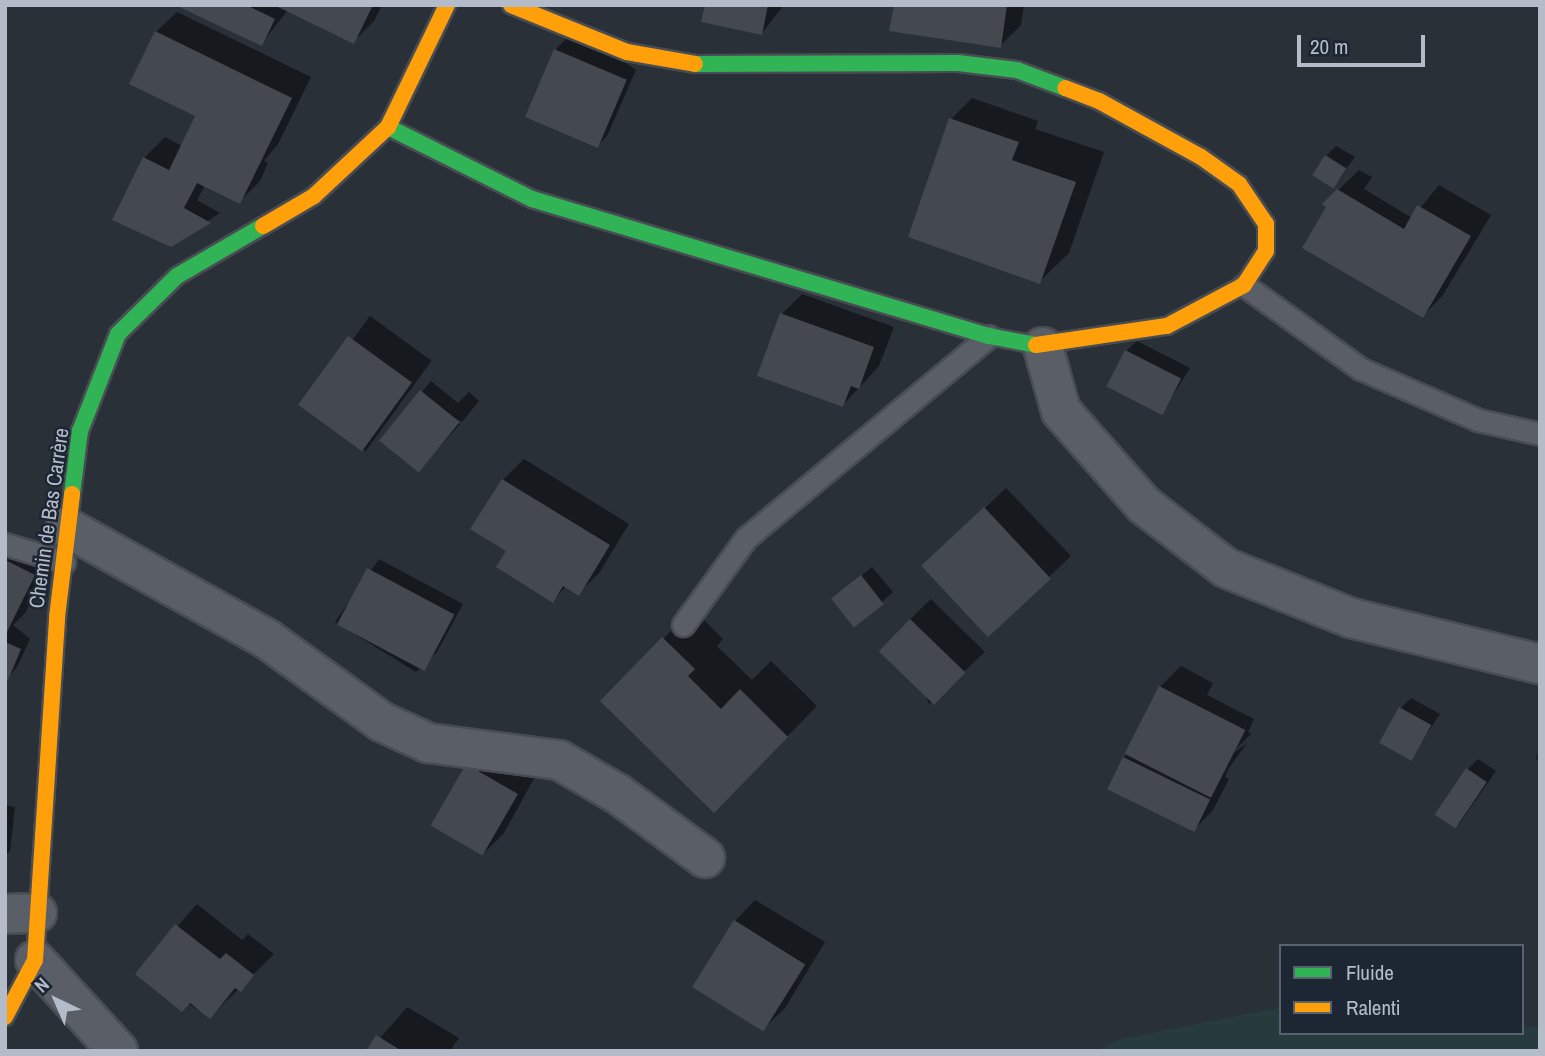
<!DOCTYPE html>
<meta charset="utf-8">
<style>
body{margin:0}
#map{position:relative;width:1545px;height:1056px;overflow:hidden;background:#2a3038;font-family:"Archivo Narrow",sans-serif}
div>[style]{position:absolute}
.green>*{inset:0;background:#273a3e}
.shadow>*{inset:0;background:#0007;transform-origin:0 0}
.building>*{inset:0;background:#444950;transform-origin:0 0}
.roads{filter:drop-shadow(2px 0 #484c53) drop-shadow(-2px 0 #484c53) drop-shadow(0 2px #484c53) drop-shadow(0 -2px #484c53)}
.lane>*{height:21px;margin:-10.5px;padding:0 10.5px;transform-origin:10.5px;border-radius:10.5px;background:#5a5e66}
.street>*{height:38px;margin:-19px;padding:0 19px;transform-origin:19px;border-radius:19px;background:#5a5e66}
.fast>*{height:16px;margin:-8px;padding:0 8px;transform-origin:8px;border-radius:8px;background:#30b455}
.slow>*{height:16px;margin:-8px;padding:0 8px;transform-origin:8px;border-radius:8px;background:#ff9f0a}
span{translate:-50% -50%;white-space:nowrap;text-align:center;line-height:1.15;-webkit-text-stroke:5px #1d2633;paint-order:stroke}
.street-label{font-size:21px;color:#b4bcc9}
.frame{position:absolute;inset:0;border:7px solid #b4bcc9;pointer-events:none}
.legend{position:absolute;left:1279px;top:944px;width:245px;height:91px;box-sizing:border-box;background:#1d2633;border:2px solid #59626f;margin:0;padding:9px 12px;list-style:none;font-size:21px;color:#b4bcc9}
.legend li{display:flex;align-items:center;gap:14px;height:35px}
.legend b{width:35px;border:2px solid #59626f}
.north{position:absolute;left:21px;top:965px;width:70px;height:70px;-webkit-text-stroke:5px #1d2633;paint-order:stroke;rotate:316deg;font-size:19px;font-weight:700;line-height:28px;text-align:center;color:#b4bcc9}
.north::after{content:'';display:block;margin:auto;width:24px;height:32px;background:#b4bcc9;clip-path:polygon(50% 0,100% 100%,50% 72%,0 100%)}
.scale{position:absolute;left:1297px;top:35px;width:128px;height:32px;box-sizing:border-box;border:4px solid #b4bcc9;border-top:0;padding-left:9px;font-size:21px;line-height:24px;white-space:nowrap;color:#b4bcc9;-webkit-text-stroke:5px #1d2633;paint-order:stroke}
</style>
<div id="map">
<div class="green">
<i style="clip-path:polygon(1281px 1007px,1281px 1033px,1522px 1033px,1522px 1026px,1540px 1027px,1540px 1051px,1095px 1051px,1121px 1039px)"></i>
</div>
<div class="shadow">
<i style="clip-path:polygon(179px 5px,382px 5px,374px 21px,353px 42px,288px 10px,262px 43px)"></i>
<i style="clip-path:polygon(707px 5px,784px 5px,762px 33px)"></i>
<i style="clip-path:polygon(896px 5px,1024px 5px,1021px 25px,1000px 46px)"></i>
<i style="clip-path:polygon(177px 12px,311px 77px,278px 144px,264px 161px,268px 163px,260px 181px,239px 202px,205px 185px,197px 200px,220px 213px,171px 245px,144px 158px,165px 137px,182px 146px,197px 116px,156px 32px)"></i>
<i style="clip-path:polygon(576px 29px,636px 70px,607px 136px,597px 146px,555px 50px)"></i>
<i style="clip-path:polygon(972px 98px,1038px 121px,1035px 129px,1104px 152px,1069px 253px,1039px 282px,910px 236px,951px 119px)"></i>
<i style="clip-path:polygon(1336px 146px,1355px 157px,1333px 186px,1326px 156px)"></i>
<i style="clip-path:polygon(1359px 170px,1372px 177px,1364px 189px,1412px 218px,1439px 185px,1491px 215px,1443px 295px,1423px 316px,1324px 204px)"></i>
<i style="clip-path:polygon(802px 294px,894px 327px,879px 366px,843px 405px,782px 314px)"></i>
<i style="left:370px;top:316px;width:76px;height:112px;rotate:36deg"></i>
<i style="clip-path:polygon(1137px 341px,1190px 368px,1162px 413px,1126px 351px)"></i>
<i style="clip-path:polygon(431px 381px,458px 403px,469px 392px,479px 401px,462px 422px,446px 413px,460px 424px,419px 470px,381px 441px)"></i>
<i style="clip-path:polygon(524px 459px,629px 524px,599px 573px,578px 594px,566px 586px,553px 601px,508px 550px,473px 528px,503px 480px)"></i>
<i style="clip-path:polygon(1006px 488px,1071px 556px,988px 635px,944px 547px)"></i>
<i style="clip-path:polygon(5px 545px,44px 564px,26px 612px,13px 625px,30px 639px,17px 667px,5px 681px)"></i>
<i style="clip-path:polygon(379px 559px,463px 604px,437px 652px,416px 672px,335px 622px)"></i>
<i style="clip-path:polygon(872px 567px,893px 592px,856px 625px,845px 590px)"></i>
<i style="clip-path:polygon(931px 599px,985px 652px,929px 704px,900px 629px)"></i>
<i style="clip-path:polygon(693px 609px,723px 639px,717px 646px,752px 680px,771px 661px,817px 706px,714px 811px,663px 639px)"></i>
<i style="clip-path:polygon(1181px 666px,1213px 683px,1207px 695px,1254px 719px,1248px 732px,1251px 734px,1227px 758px,1247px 743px,1229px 768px,1225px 777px,1229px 779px,1213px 810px,1193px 831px,1124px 758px,1160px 687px)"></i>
<i style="clip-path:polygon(1411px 698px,1440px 714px,1410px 759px,1401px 708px)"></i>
<i style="clip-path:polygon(1540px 745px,1540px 760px,1536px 759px)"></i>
<i style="clip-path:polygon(1478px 759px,1496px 771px,1457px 827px,1468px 769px)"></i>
<i style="clip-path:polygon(467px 765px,537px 773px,504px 833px,483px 854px)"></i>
<i style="clip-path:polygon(5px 805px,15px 807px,10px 851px,5px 856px)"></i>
<i style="clip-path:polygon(755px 900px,825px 942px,785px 1008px,764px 1028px,735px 921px)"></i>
<i style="clip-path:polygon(197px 904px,242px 940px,248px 934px,274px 954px,210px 1017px,137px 973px)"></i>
<i style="clip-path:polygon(407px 1007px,459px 1038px,450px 1051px,369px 1051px)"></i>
</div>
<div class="building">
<i style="clip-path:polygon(175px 5px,246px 5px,275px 19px,262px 46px)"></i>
<i style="clip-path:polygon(274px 5px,373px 5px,354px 44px)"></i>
<i style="clip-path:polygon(705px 5px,768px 5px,762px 35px,701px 22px)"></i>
<i style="clip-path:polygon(894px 5px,1007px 5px,1001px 48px,889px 31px)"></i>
<i style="clip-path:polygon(155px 31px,292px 98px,240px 204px,197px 183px,184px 208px,211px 223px,171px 247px,112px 220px,143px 157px,169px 170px,195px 116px,129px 84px)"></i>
<i style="left:554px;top:49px;width:79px;height:74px;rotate:23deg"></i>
<i style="clip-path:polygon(949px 118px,1019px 142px,1012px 160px,1076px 182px,1040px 284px,908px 237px)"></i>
<i style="left:1325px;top:155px;width:25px;height:24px;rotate:32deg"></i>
<i style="clip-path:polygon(1337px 189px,1404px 229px,1417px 205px,1471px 236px,1423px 318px,1302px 248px,1326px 207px,1322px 204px)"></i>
<i style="clip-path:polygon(780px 313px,874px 347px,859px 389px,851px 386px,843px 407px,757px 376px)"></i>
<i style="left:348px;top:336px;width:79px;height:85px;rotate:36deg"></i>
<i style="left:1125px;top:350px;width:63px;height:41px;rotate:27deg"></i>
<i style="left:420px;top:390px;width:51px;height:65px;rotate:39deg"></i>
<i style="clip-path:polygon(502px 479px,610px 545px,579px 596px,563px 586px,553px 603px,496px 567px,506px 551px,470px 529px)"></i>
<i style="left:984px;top:507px;width:98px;height:86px;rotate:47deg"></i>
<i style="clip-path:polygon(5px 560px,35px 575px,5px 636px)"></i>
<i style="left:367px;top:568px;width:99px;height:64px;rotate:28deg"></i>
<i style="left:861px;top:575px;width:37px;height:38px;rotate:52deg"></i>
<i style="left:910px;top:619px;width:77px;height:45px;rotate:44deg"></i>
<i style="clip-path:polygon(662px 637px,695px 669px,688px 676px,721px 709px,740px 689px,788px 737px,714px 813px,600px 701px)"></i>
<i style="clip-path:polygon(5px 642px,21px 649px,8px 680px,5px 679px)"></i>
<i style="left:1159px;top:686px;width:97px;height:76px;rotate:27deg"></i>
<i style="left:1399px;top:707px;width:37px;height:41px;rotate:29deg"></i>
<i style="left:1123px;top:757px;width:97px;height:36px;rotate:26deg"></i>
<i style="left:466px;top:764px;width:60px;height:71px;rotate:30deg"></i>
<i style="left:1466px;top:768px;width:25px;height:56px;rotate:34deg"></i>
<i style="left:734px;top:920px;width:84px;height:79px;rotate:32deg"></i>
<i style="clip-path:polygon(175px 924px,220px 959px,226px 953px,254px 975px,241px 992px,235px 988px,210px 1019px,190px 1003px,182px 1012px,135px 974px)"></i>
<i style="clip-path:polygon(376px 1035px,402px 1051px,366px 1051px)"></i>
</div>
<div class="roads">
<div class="lane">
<i style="left:1244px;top:285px;width:144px;rotate:35.7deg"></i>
<i style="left:1361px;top:369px;width:128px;rotate:23.6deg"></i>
<i style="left:1478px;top:420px;width:64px;rotate:12.7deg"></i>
<i style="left:5px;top:544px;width:62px;rotate:17deg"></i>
<i style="left:683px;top:625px;width:107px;rotate:-54.1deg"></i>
<i style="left:746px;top:538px;width:316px;rotate:-39.7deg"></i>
</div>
<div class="street">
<i style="left:1043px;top:347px;width:66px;rotate:74.3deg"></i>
<i style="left:1061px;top:411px;width:125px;rotate:48.6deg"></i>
<i style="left:1144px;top:505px;width:103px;rotate:37.5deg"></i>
<i style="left:1226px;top:568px;width:135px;rotate:21.8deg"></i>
<i style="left:1351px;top:618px;width:195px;rotate:13.7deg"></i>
<i style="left:66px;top:527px;width:230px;rotate:29.1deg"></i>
<i style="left:267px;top:639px;width:142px;rotate:35.8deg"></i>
<i style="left:382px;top:722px;width:51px;rotate:24.5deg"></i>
<i style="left:428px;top:743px;width:132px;rotate:7.4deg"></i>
<i style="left:559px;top:760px;width:68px;rotate:30deg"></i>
<i style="left:618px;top:794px;width:108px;rotate:36.3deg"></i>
<i style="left:5px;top:914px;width:32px;rotate:-2deg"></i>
<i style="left:35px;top:960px;width:123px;rotate:47.6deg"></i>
</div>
<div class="fast">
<i style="left:695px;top:64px;width:263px;rotate:-0.2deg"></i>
<i style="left:958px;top:63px;width:59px;rotate:6.8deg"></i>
<i style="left:1017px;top:70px;width:51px;rotate:20.6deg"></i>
<i style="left:388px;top:127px;width:161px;rotate:26.6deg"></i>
<i style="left:532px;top:199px;width:477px;rotate:16.7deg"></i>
<i style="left:989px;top:336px;width:48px;rotate:10.8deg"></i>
<i style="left:72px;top:494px;width:64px;rotate:-82.8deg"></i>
<i style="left:80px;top:431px;width:104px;rotate:-68.6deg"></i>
<i style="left:118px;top:334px;width:83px;rotate:-44.5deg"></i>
<i style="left:177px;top:276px;width:99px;rotate:-30.2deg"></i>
</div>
<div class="slow">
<i style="left:511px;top:5px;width:125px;rotate:22.1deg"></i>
<i style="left:627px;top:52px;width:69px;rotate:10deg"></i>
<i style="left:263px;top:226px;width:59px;rotate:-30.5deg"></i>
<i style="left:314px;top:196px;width:101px;rotate:-43deg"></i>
<i style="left:388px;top:127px;width:136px;rotate:-64.2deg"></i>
<i style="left:1036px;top:345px;width:132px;rotate:-8.3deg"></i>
<i style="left:1167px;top:326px;width:87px;rotate:-28deg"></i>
<i style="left:1244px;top:285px;width:40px;rotate:-57.1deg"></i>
<i style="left:1266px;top:251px;width:27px;rotate:-90deg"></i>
<i style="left:1266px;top:224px;width:48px;rotate:-124deg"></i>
<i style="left:1239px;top:184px;width:47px;rotate:-144.6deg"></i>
<i style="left:1201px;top:157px;width:116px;rotate:-151.2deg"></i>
<i style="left:1099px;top:101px;width:36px;rotate:-159deg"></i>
<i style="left:5px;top:1017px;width:64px;rotate:-62.2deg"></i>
<i style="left:35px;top:960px;width:344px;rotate:-86.3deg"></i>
<i style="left:57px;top:617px;width:124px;rotate:-83deg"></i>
</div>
</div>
<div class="street-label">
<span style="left:49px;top:518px;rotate:-82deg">Chemin de Bas Carrère</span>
</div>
<div class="frame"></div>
<ul class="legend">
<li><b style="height:9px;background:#30b455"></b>Fluide</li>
<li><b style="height:9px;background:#ff9f0a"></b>Ralenti</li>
</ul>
<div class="north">N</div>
<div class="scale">20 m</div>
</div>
